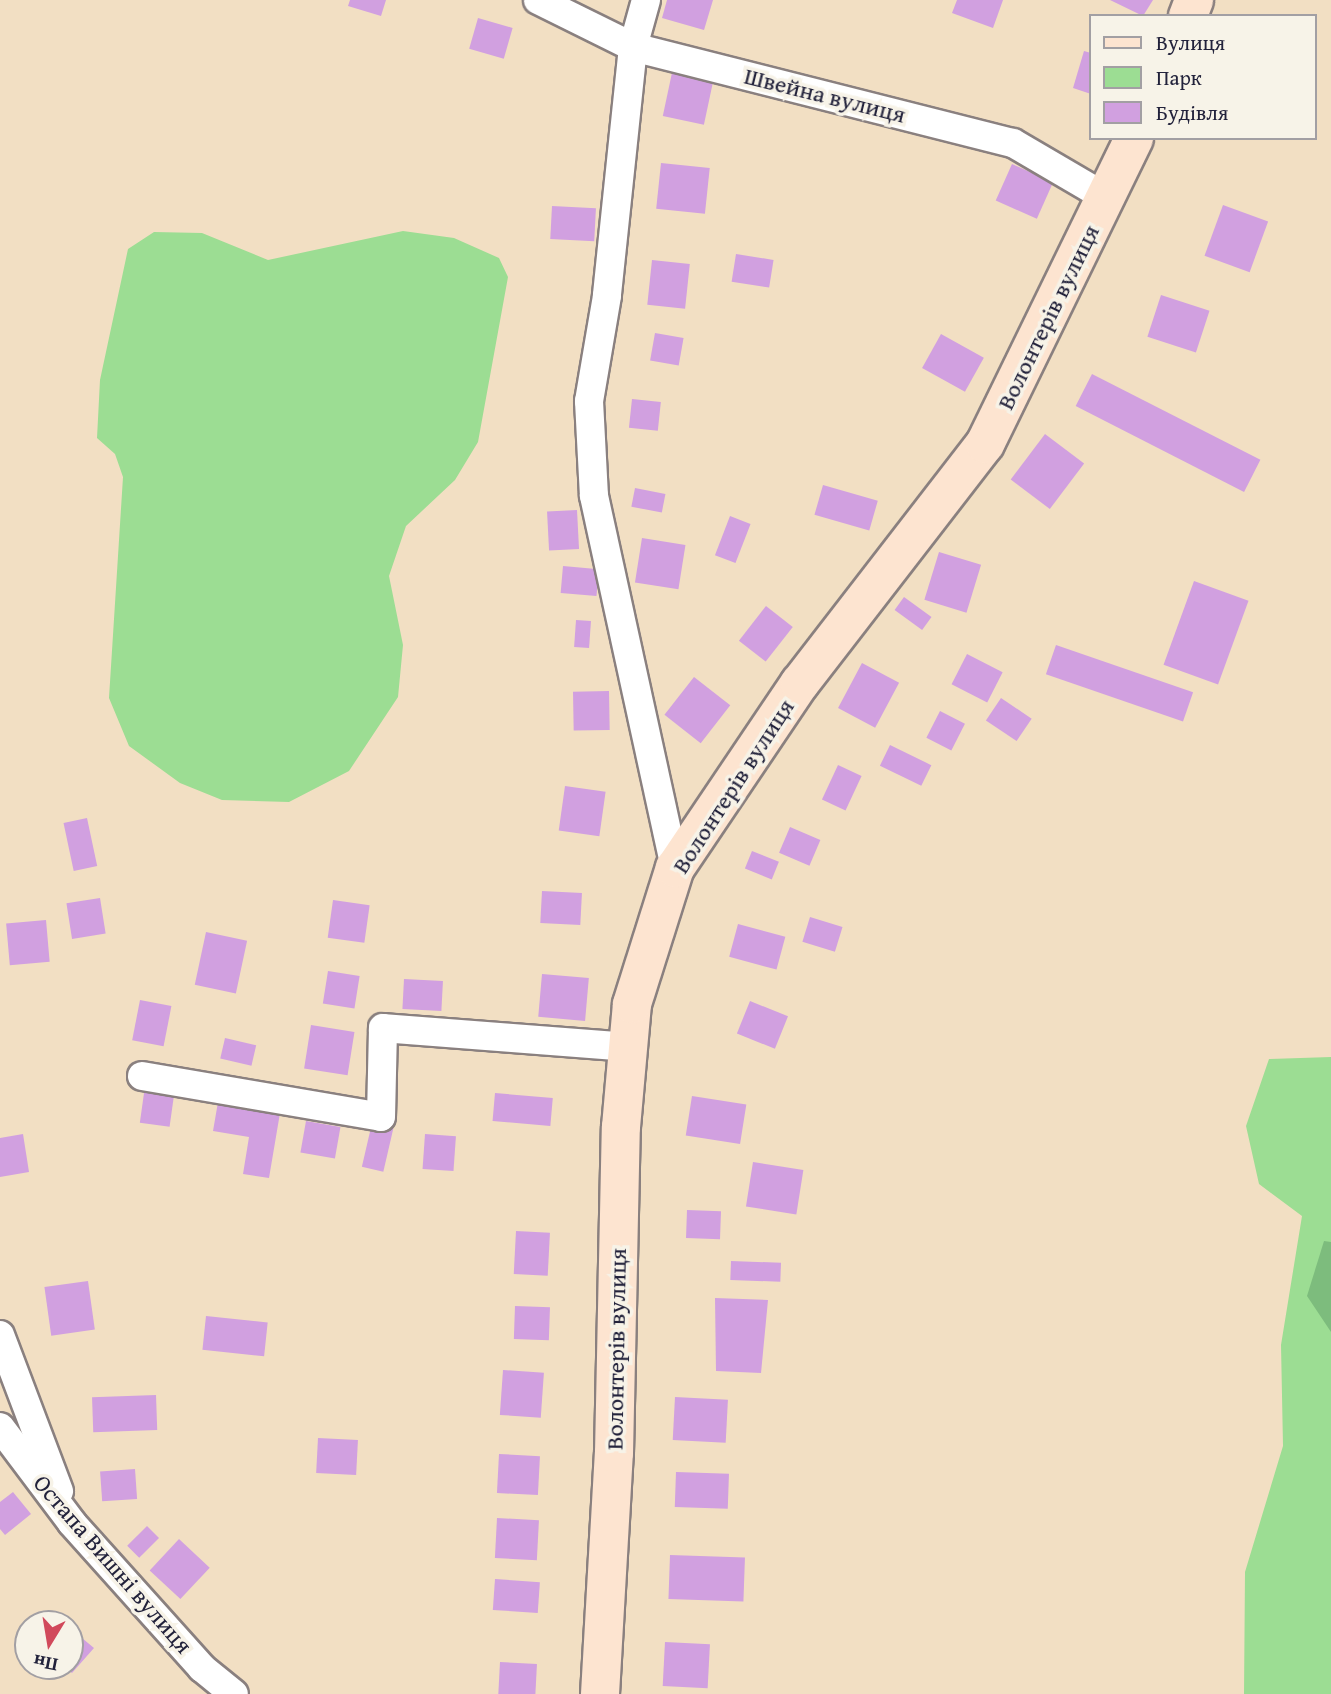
<!DOCTYPE html>
<meta charset="utf-8">
<style>
body{margin:0}
#map{position:relative;width:1331px;height:1694px;overflow:hidden;background:#f2dfc3;font-family:"Gentium Book Plus",serif}
div>[style]{position:absolute}
.green>*{inset:0;background:#9cdd93}
.forest>*{inset:0;background:#7dbc7d}
.building>*{inset:0;background:#d1a0e0;transform-origin:0 0}
.roads{filter:drop-shadow(2px 0 #8a807f) drop-shadow(-2px 0 #8a807f) drop-shadow(0 2px #8a807f) drop-shadow(0 -2px #8a807f)}
.street>*{height:28px;margin:-14px;padding:0 14px;transform-origin:14px;border-radius:14px;background:#fff}
.secondary>*{height:38px;margin:-19px;padding:0 19px;transform-origin:19px;border-radius:19px;background:#fde4d0}
span{translate:-50% -50%;white-space:nowrap;text-align:center;line-height:1.15;-webkit-text-stroke:7px #f7f3e8;paint-order:stroke}
.street-label{font-size:24px;color:#22223b}
.legend{position:absolute;left:1089px;top:14px;width:228px;height:126px;box-sizing:border-box;background:#f7f3e8;border:2px solid #a29fa3;margin:0;padding:9px 12px;list-style:none;font-size:21px;color:#22223b}
.legend li{display:flex;align-items:center;gap:14px;height:35px}
.legend b{width:35px;border:2px solid #a29fa3}
.north{position:absolute;left:14px;top:1610px;width:70px;height:70px;box-sizing:border-box;background:#f7f3e8;border:2px solid #a29fa3;border-radius:50%;rotate:191deg;font-size:19px;font-weight:700;line-height:28px;text-align:center;color:#22223b}
.north::after{content:'';display:block;margin:auto;width:24px;height:32px;background:#d1495b;clip-path:polygon(50% 0,100% 100%,50% 72%,0 100%)}
</style>
<div id="map">
<div class="green">
<i style="clip-path:polygon(403px 231px,454px 238px,499px 258px,508px 277px,478px 442px,455px 480px,406px 526px,389px 576px,403px 645px,398px 697px,349px 771px,289px 802px,222px 800px,180px 783px,129px 746px,109px 698px,123px 477px,115px 454px,97px 438px,100px 380px,128px 249px,154px 232px,202px 233px,268px 260px)"></i>
<i style="clip-path:polygon(1331px 1057px,1331px 1694px,1244px 1694px,1245px 1572px,1283px 1446px,1281px 1345px,1302px 1216px,1259px 1184px,1246px 1126px,1269px 1059px)"></i>
</div>
<div class="forest">
<i style="clip-path:polygon(1324px 1241px,1331px 1242px,1331px 1332px,1307px 1296px)"></i>
</div>
<div class="building">
<i style="clip-path:polygon(350px 0,386px 0,381px 16px,348px 6px)"></i>
<i style="clip-path:polygon(667px 0,713px 0,704px 30px,662px 18px)"></i>
<i style="clip-path:polygon(957px 0,1003px 0,993px 28px,952px 13px)"></i>
<i style="clip-path:polygon(1110px 0,1153px 0,1143px 16px)"></i>
<i style="left:478px;top:18px;width:36px;height:32px;rotate:16deg"></i>
<i style="clip-path:polygon(1084px 51px,1091px 53px,1091px 94px,1073px 88px)"></i>
<i style="left:673px;top:68px;width:42px;height:49px;rotate:12deg"></i>
<i style="left:661px;top:163px;width:49px;height:46px;rotate:6deg"></i>
<i style="left:1012px;top:164px;width:45px;height:40px;rotate:24deg"></i>
<i style="left:1223px;top:205px;width:48px;height:54px;rotate:20deg"></i>
<i style="left:552px;top:206px;width:44px;height:33px;rotate:3deg"></i>
<i style="left:736px;top:254px;width:38px;height:28px;rotate:9deg"></i>
<i style="left:652px;top:260px;width:38px;height:45px;rotate:6deg"></i>
<i style="left:1161px;top:295px;width:51px;height:44px;rotate:18deg"></i>
<i style="left:655px;top:333px;width:29px;height:28px;rotate:10deg"></i>
<i style="left:941px;top:334px;width:49px;height:39px;rotate:29deg"></i>
<i style="left:1092px;top:374px;width:189px;height:36px;rotate:27deg"></i>
<i style="left:632px;top:399px;width:29px;height:29px;rotate:6deg"></i>
<i style="left:1045px;top:434px;width:49px;height:57px;rotate:37deg"></i>
<i style="left:823px;top:485px;width:57px;height:31px;rotate:16deg"></i>
<i style="left:635px;top:488px;width:31px;height:19px;rotate:11deg"></i>
<i style="left:577px;top:510px;width:39px;height:30px;rotate:87deg"></i>
<i style="left:730px;top:516px;width:22px;height:42px;rotate:21deg"></i>
<i style="left:642px;top:538px;width:44px;height:45px;rotate:9deg"></i>
<i style="left:939px;top:552px;width:44px;height:50px;rotate:17deg"></i>
<i style="left:563px;top:566px;width:36px;height:27px;rotate:5deg"></i>
<i style="left:1194px;top:581px;width:58px;height:89px;rotate:20deg"></i>
<i style="left:904px;top:597px;width:34px;height:16px;rotate:36deg"></i>
<i style="left:766px;top:606px;width:34px;height:44px;rotate:38deg"></i>
<i style="left:576px;top:620px;width:15px;height:27px;rotate:4deg"></i>
<i style="left:1056px;top:645px;width:145px;height:31px;rotate:19deg"></i>
<i style="left:967px;top:654px;width:40px;height:34px;rotate:27deg"></i>
<i style="left:862px;top:663px;width:42px;height:51px;rotate:28deg"></i>
<i style="left:694px;top:677px;width:46px;height:48px;rotate:38deg"></i>
<i style="left:609px;top:691px;width:39px;height:36px;rotate:89deg"></i>
<i style="left:1001px;top:698px;width:37px;height:27px;rotate:34deg"></i>
<i style="left:940px;top:711px;width:28px;height:30px;rotate:27deg"></i>
<i style="left:890px;top:745px;width:46px;height:23px;rotate:26deg"></i>
<i style="left:838px;top:765px;width:26px;height:38px;rotate:25deg"></i>
<i style="left:565px;top:786px;width:41px;height:45px;rotate:8deg"></i>
<i style="left:87px;top:818px;width:49px;height:24px;rotate:78deg"></i>
<i style="left:790px;top:827px;width:33px;height:28px;rotate:23deg"></i>
<i style="left:752px;top:851px;width:29px;height:19px;rotate:22deg"></i>
<i style="left:542px;top:891px;width:40px;height:32px;rotate:3deg"></i>
<i style="left:100px;top:898px;width:36px;height:34px;rotate:81deg"></i>
<i style="left:333px;top:900px;width:37px;height:38px;rotate:8deg"></i>
<i style="left:810px;top:917px;width:34px;height:26px;rotate:17deg"></i>
<i style="left:46px;top:920px;width:42px;height:40px;rotate:85deg"></i>
<i style="left:738px;top:924px;width:49px;height:34px;rotate:15deg"></i>
<i style="left:206px;top:932px;width:42px;height:54px;rotate:12deg"></i>
<i style="left:328px;top:971px;width:32px;height:33px;rotate:9deg"></i>
<i style="left:542px;top:974px;width:47px;height:43px;rotate:5deg"></i>
<i style="left:404px;top:979px;width:39px;height:30px;rotate:3deg"></i>
<i style="left:140px;top:1000px;width:32px;height:41px;rotate:11deg"></i>
<i style="left:750px;top:1001px;width:41px;height:35px;rotate:22deg"></i>
<i style="left:311px;top:1025px;width:44px;height:44px;rotate:9deg"></i>
<i style="left:225px;top:1038px;width:32px;height:21px;rotate:13deg"></i>
<i style="left:145px;top:1086px;width:30px;height:37px;rotate:8deg"></i>
<i style="left:495px;top:1093px;width:58px;height:28px;rotate:5deg"></i>
<i style="left:692px;top:1096px;width:55px;height:40px;rotate:9deg"></i>
<i style="clip-path:polygon(218px 1102px,280px 1113px,269px 1178px,243px 1174px,249px 1137px,213px 1131px)"></i>
<i style="left:306px;top:1121px;width:35px;height:32px;rotate:10deg"></i>
<i style="left:372px;top:1123px;width:22px;height:45px;rotate:13deg"></i>
<i style="clip-path:polygon(23px 1134px,29px 1172px,0 1177px,0 1138px)"></i>
<i style="left:425px;top:1134px;width:31px;height:35px;rotate:4deg"></i>
<i style="left:753px;top:1162px;width:51px;height:45px;rotate:9deg"></i>
<i style="left:687px;top:1210px;width:34px;height:28px;rotate:2deg"></i>
<i style="left:516px;top:1231px;width:34px;height:43px;rotate:3deg"></i>
<i style="left:731px;top:1261px;width:50px;height:19px;rotate:2deg"></i>
<i style="left:88px;top:1281px;width:49px;height:44px;rotate:82deg"></i>
<i style="clip-path:polygon(715px 1298px,768px 1300px,761px 1373px,716px 1371px)"></i>
<i style="left:515px;top:1306px;width:35px;height:33px;rotate:2deg"></i>
<i style="left:206px;top:1316px;width:62px;height:34px;rotate:6deg"></i>
<i style="left:503px;top:1370px;width:41px;height:45px;rotate:4deg"></i>
<i style="left:156px;top:1395px;width:35px;height:64px;rotate:88deg"></i>
<i style="left:675px;top:1397px;width:53px;height:43px;rotate:3deg"></i>
<i style="left:318px;top:1438px;width:40px;height:35px;rotate:3deg"></i>
<i style="left:499px;top:1454px;width:41px;height:39px;rotate:3deg"></i>
<i style="left:135px;top:1469px;width:30px;height:35px;rotate:86deg"></i>
<i style="left:676px;top:1472px;width:53px;height:35px;rotate:2deg"></i>
<i style="clip-path:polygon(13px 1492px,31px 1514px,5px 1535px,0 1529px,0 1502px)"></i>
<i style="left:497px;top:1518px;width:42px;height:40px;rotate:3deg"></i>
<i style="left:147px;top:1526px;width:17px;height:28px;rotate:45deg"></i>
<i style="left:179px;top:1539px;width:42px;height:43px;rotate:43deg"></i>
<i style="left:670px;top:1555px;width:75px;height:44px;rotate:2deg"></i>
<i style="left:495px;top:1579px;width:45px;height:31px;rotate:4deg"></i>
<i style="clip-path:polygon(70px 1628px,94px 1648px,72px 1673px,63px 1666px,70px 1666px)"></i>
<i style="left:665px;top:1642px;width:45px;height:44px;rotate:3deg"></i>
<i style="left:500px;top:1662px;width:37px;height:32px;rotate:3deg"></i>
</div>
<div class="roads">
<div class="street">
<i style="left:538px;top:0;width:106px;rotate:26.3deg"></i>
<i style="left:633px;top:47px;width:392px;rotate:14.2deg"></i>
<i style="left:1013px;top:143px;width:109px;rotate:30.3deg"></i>
<i style="left:646px;top:0;width:49px;rotate:105.5deg"></i>
<i style="left:633px;top:47px;width:250px;rotate:96deg"></i>
<i style="left:607px;top:296px;width:107px;rotate:99.7deg"></i>
<i style="left:589px;top:401px;width:95px;rotate:87deg"></i>
<i style="left:594px;top:496px;width:381px;rotate:77.7deg"></i>
<i style="left:142px;top:1076px;width:242px;rotate:9.7deg"></i>
<i style="left:381px;top:1117px;width:89px;rotate:-88.7deg"></i>
<i style="left:383px;top:1028px;width:246px;rotate:4.4deg"></i>
<i style="left:0;top:1335px;width:167px;rotate:69.3deg"></i>
<i style="left:0;top:1427px;width:120px;rotate:53.1deg"></i>
<i style="left:72px;top:1523px;width:195px;rotate:48.1deg"></i>
<i style="left:202px;top:1668px;width:41px;rotate:39.1deg"></i>
</div>
<div class="secondary">
<i style="left:1188px;top:16px;width:17px;rotate:-69deg"></i>
<i style="left:600px;top:1694px;width:241px;rotate:-86.7deg"></i>
<i style="left:614px;top:1453px;width:326px;rotate:-88.8deg"></i>
<i style="left:621px;top:1127px;width:123px;rotate:-84.9deg"></i>
<i style="left:632px;top:1004px;width:143px;rotate:-72.5deg"></i>
<i style="left:675px;top:868px;width:223px;rotate:-56deg"></i>
<i style="left:800px;top:683px;width:302px;rotate:-52.3deg"></i>
<i style="left:985px;top:444px;width:340px;rotate:-64deg"></i>
</div>
</div>
<div class="street-label">
<span style="left:825px;top:95px;rotate:14deg">Швейна вулиця</span>
<span style="left:1048px;top:317px;rotate:-64deg">Волонтерів вулиця</span>
<span style="left:733px;top:786px;rotate:-57deg">Волонтерів вулиця</span>
<span style="left:616px;top:1349px;rotate:-89deg">Волонтерів вулиця</span>
<span style="left:113px;top:1564px;rotate:49deg">Остапа Вишні вулиця</span>
</div>
<ul class="legend">
<li><b style="height:9px;background:#fde4d0"></b>Вулиця</li>
<li><b style="height:19px;background:#9cdd93"></b>Парк</li>
<li><b style="height:19px;background:#d1a0e0"></b>Будівля</li>
</ul>
<div class="north">Пн</div>
</div>
